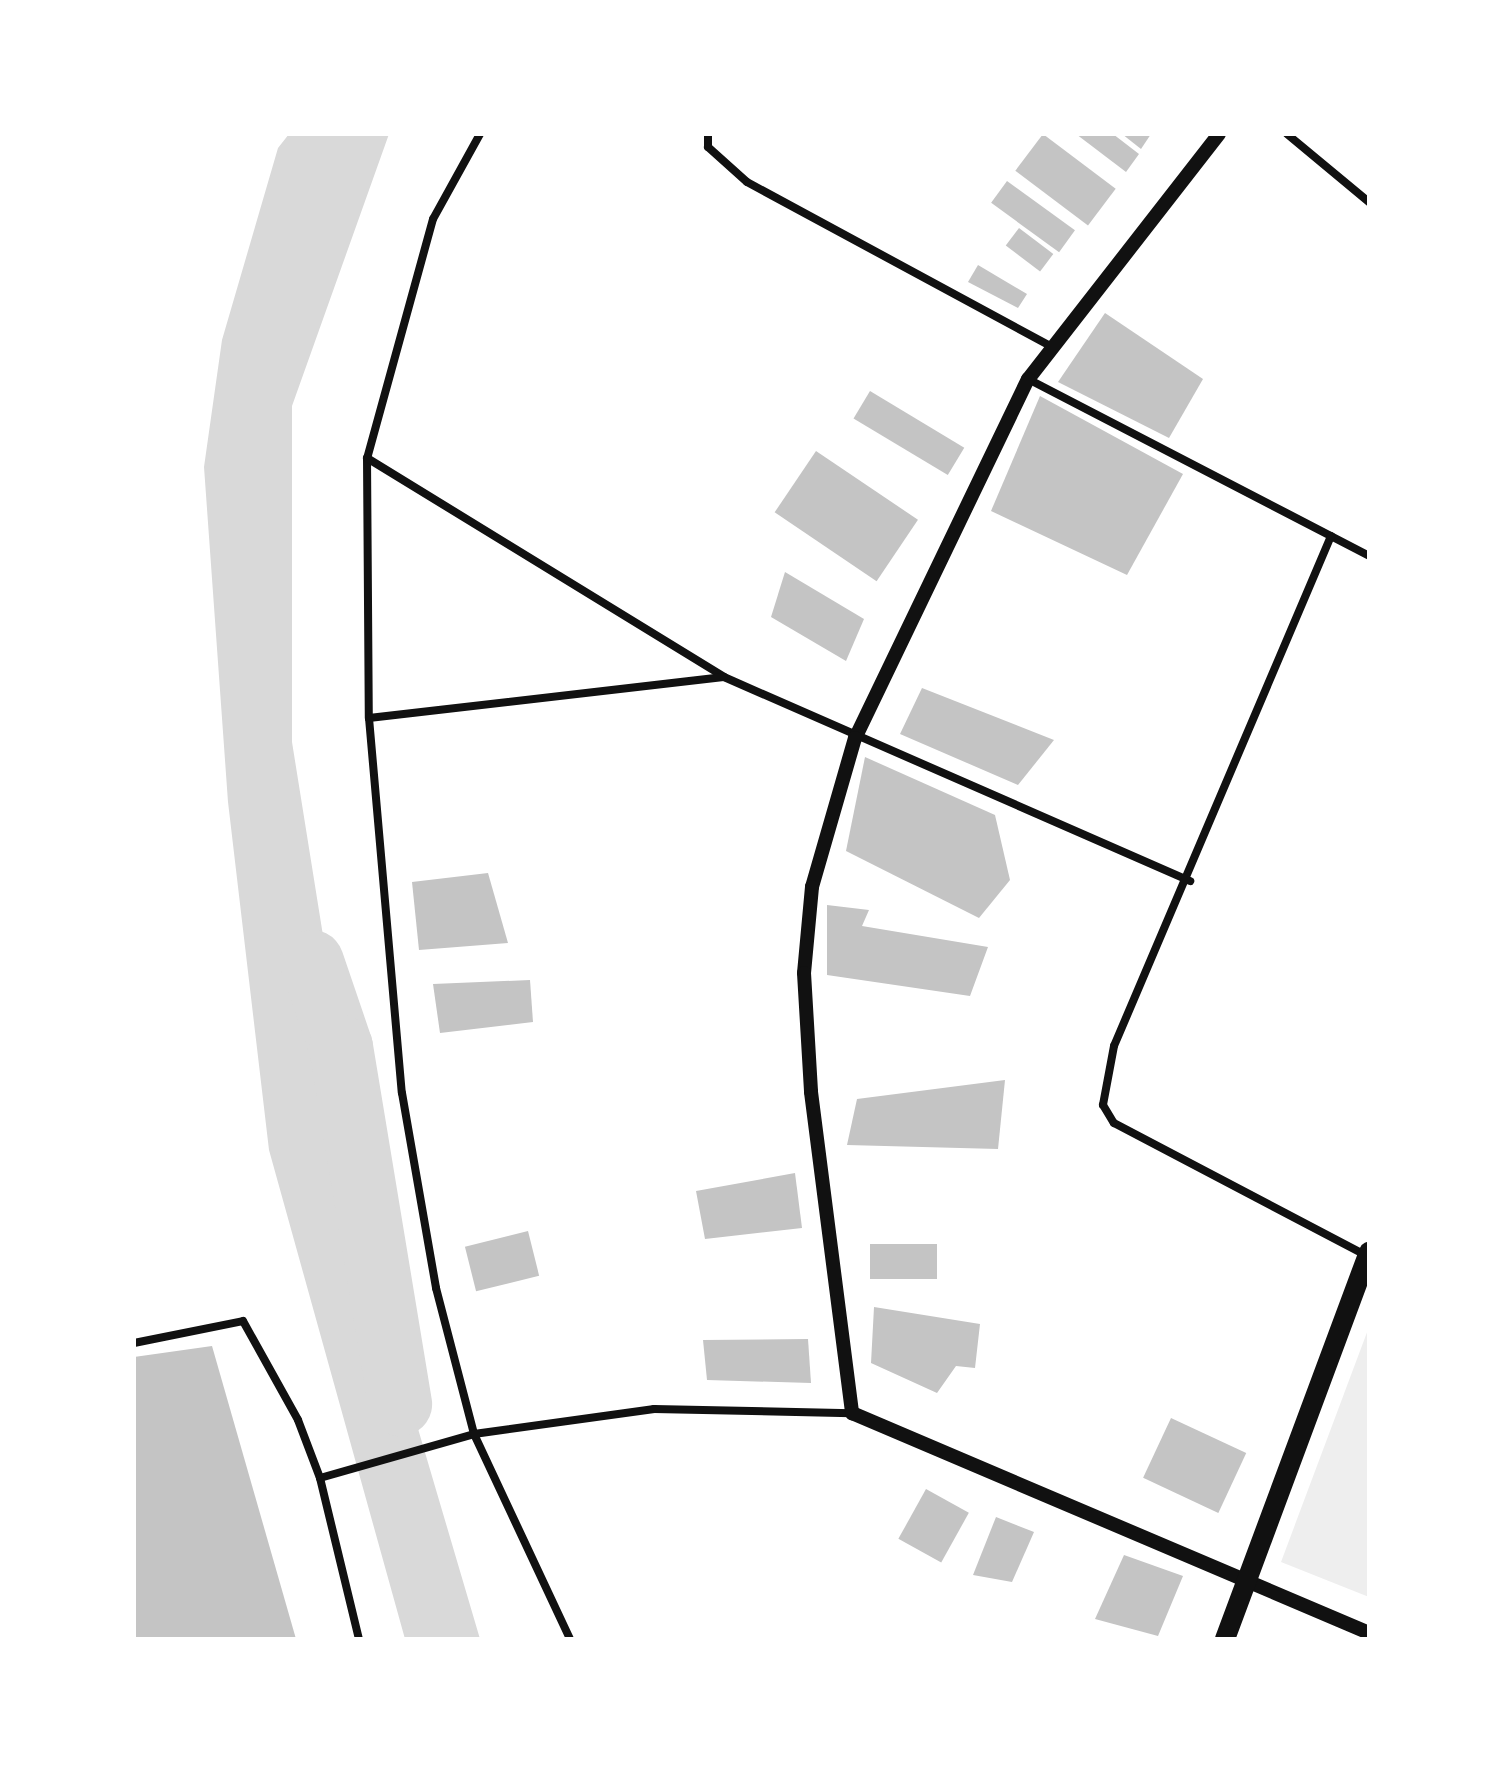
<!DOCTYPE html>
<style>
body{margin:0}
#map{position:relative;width:1503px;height:1773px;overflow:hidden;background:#fff;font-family:Manrope,sans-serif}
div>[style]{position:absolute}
.green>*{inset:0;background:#eee}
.water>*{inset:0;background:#d9d9d9}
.river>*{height:64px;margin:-32px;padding:0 32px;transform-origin:32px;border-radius:32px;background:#d9d9d9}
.building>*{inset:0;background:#c4c4c4;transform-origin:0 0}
.minor>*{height:8px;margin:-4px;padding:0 4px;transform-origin:4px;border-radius:4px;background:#111}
.tertiary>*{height:14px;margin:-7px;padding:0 7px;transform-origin:7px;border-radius:7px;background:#111}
.primary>*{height:20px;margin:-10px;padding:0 10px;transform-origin:10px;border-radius:10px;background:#111}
span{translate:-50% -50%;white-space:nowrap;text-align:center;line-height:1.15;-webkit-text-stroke:7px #fff;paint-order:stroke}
.frame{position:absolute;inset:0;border:136px solid #fff;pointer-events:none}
</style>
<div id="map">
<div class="green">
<i style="clip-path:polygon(1369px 1327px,1369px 1597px,1281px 1562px)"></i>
</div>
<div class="water">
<i style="clip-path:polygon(289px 134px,389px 134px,292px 406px,292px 742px,383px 1310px,480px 1639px,405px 1639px,269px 1150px,228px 802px,204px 467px,222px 340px,278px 148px)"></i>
</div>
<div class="river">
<i style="left:312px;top:962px;width:90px;rotate:71.2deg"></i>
<i style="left:341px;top:1047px;width:362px;rotate:80.6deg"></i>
</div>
<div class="building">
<i style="left:1043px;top:134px;width:91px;height:46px;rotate:37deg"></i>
<i style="clip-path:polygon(1076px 134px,1113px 134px,1139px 154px,1126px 172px)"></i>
<i style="clip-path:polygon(1122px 134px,1151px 134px,1141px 149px)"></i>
<i style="left:1007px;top:181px;width:84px;height:27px;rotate:36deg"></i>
<i style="left:1019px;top:228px;width:43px;height:22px;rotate:37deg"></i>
<i style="clip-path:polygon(978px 265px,1027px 294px,1018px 308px,968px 282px)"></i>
<i style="clip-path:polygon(1105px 313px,1203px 379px,1169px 438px,1058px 382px)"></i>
<i style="left:870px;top:391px;width:110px;height:32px;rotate:31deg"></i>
<i style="clip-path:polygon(1040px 396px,1183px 474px,1127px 575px,991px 511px)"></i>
<i style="left:816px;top:451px;width:123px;height:74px;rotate:34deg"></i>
<i style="clip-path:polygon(785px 572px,864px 619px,846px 661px,771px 617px)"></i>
<i style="clip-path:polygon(922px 688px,1054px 740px,1018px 785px,900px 734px)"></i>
<i style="clip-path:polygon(865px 757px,995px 815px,1010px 880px,979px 918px,846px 851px)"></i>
<i style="clip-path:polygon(488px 873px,508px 943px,419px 950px,412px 882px)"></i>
<i style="clip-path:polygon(827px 905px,869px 910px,862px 926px,988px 947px,970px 996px,827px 975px)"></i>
<i style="clip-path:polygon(530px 980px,533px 1022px,440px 1033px,433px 984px)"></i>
<i style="clip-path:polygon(1005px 1080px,998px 1149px,847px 1145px,857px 1099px)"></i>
<i style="clip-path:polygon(795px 1173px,802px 1228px,705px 1239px,696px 1191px)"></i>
<i style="left:528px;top:1231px;width:46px;height:65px;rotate:76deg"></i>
<i style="left:870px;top:1244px;width:67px;height:35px"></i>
<i style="clip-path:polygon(874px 1307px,980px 1324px,975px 1368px,956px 1366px,937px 1393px,871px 1363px)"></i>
<i style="clip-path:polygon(808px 1339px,811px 1383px,707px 1380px,703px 1340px)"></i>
<i style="clip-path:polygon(212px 1346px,296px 1639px,134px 1639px,134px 1357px)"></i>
<i style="left:1171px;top:1418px;width:83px;height:66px;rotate:25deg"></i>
<i style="left:926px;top:1489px;width:49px;height:57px;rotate:29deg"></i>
<i style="clip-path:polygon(996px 1517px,1034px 1532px,1012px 1582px,973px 1575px)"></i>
<i style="clip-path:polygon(1124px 1555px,1183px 1576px,1158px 1636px,1095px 1619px)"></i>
</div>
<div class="minor">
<i style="left:480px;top:134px;width:97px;rotate:118.9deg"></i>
<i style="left:433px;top:219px;width:248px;rotate:105.4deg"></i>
<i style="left:367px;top:458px;width:260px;rotate:89.6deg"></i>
<i style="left:369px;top:718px;width:376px;rotate:85deg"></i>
<i style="left:402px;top:1093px;width:198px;rotate:80.1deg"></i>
<i style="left:436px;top:1288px;width:151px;rotate:75.4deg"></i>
<i style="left:474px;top:1434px;width:226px;rotate:64.9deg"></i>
<i style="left:708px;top:134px;width:13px;rotate:90deg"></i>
<i style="left:708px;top:147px;width:52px;rotate:41.9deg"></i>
<i style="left:747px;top:182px;width:347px;rotate:28.4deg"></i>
<i style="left:1287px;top:134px;width:107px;rotate:39.7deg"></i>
<i style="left:1028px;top:379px;width:384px;rotate:27.4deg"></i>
<i style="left:367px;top:458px;width:419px;rotate:31.5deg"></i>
<i style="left:724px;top:677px;width:509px;rotate:23.64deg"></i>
<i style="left:1331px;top:536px;width:554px;rotate:113.05deg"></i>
<i style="left:1114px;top:1046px;width:60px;rotate:100.6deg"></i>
<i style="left:1103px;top:1105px;width:21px;rotate:59deg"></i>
<i style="left:1114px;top:1123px;width:286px;rotate:27.7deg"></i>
<i style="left:369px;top:718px;width:357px;rotate:-6.6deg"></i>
<i style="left:134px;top:1343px;width:111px;rotate:-11.4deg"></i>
<i style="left:243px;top:1321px;width:113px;rotate:60.9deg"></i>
<i style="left:298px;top:1420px;width:62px;rotate:69.2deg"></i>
<i style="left:320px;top:1478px;width:166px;rotate:76.4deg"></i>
<i style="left:320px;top:1478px;width:160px;rotate:-15.9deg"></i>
<i style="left:474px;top:1434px;width:182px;rotate:-7.9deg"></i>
<i style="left:654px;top:1409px;width:198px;rotate:1.2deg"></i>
</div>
<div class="tertiary">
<i style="left:1219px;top:134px;width:311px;rotate:127.9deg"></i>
<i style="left:1028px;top:379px;width:399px;rotate:115.7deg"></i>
<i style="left:855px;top:738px;width:155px;rotate:106.1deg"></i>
<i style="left:812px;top:887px;width:86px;rotate:95.3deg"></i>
<i style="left:804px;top:973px;width:119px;rotate:86.6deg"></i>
<i style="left:811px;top:1092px;width:324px;rotate:82.7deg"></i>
<i style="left:852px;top:1413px;width:562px;rotate:23.05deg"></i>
</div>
<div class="primary">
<i style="left:1225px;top:1639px;width:413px;rotate:-69.6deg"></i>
</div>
<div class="frame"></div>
</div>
